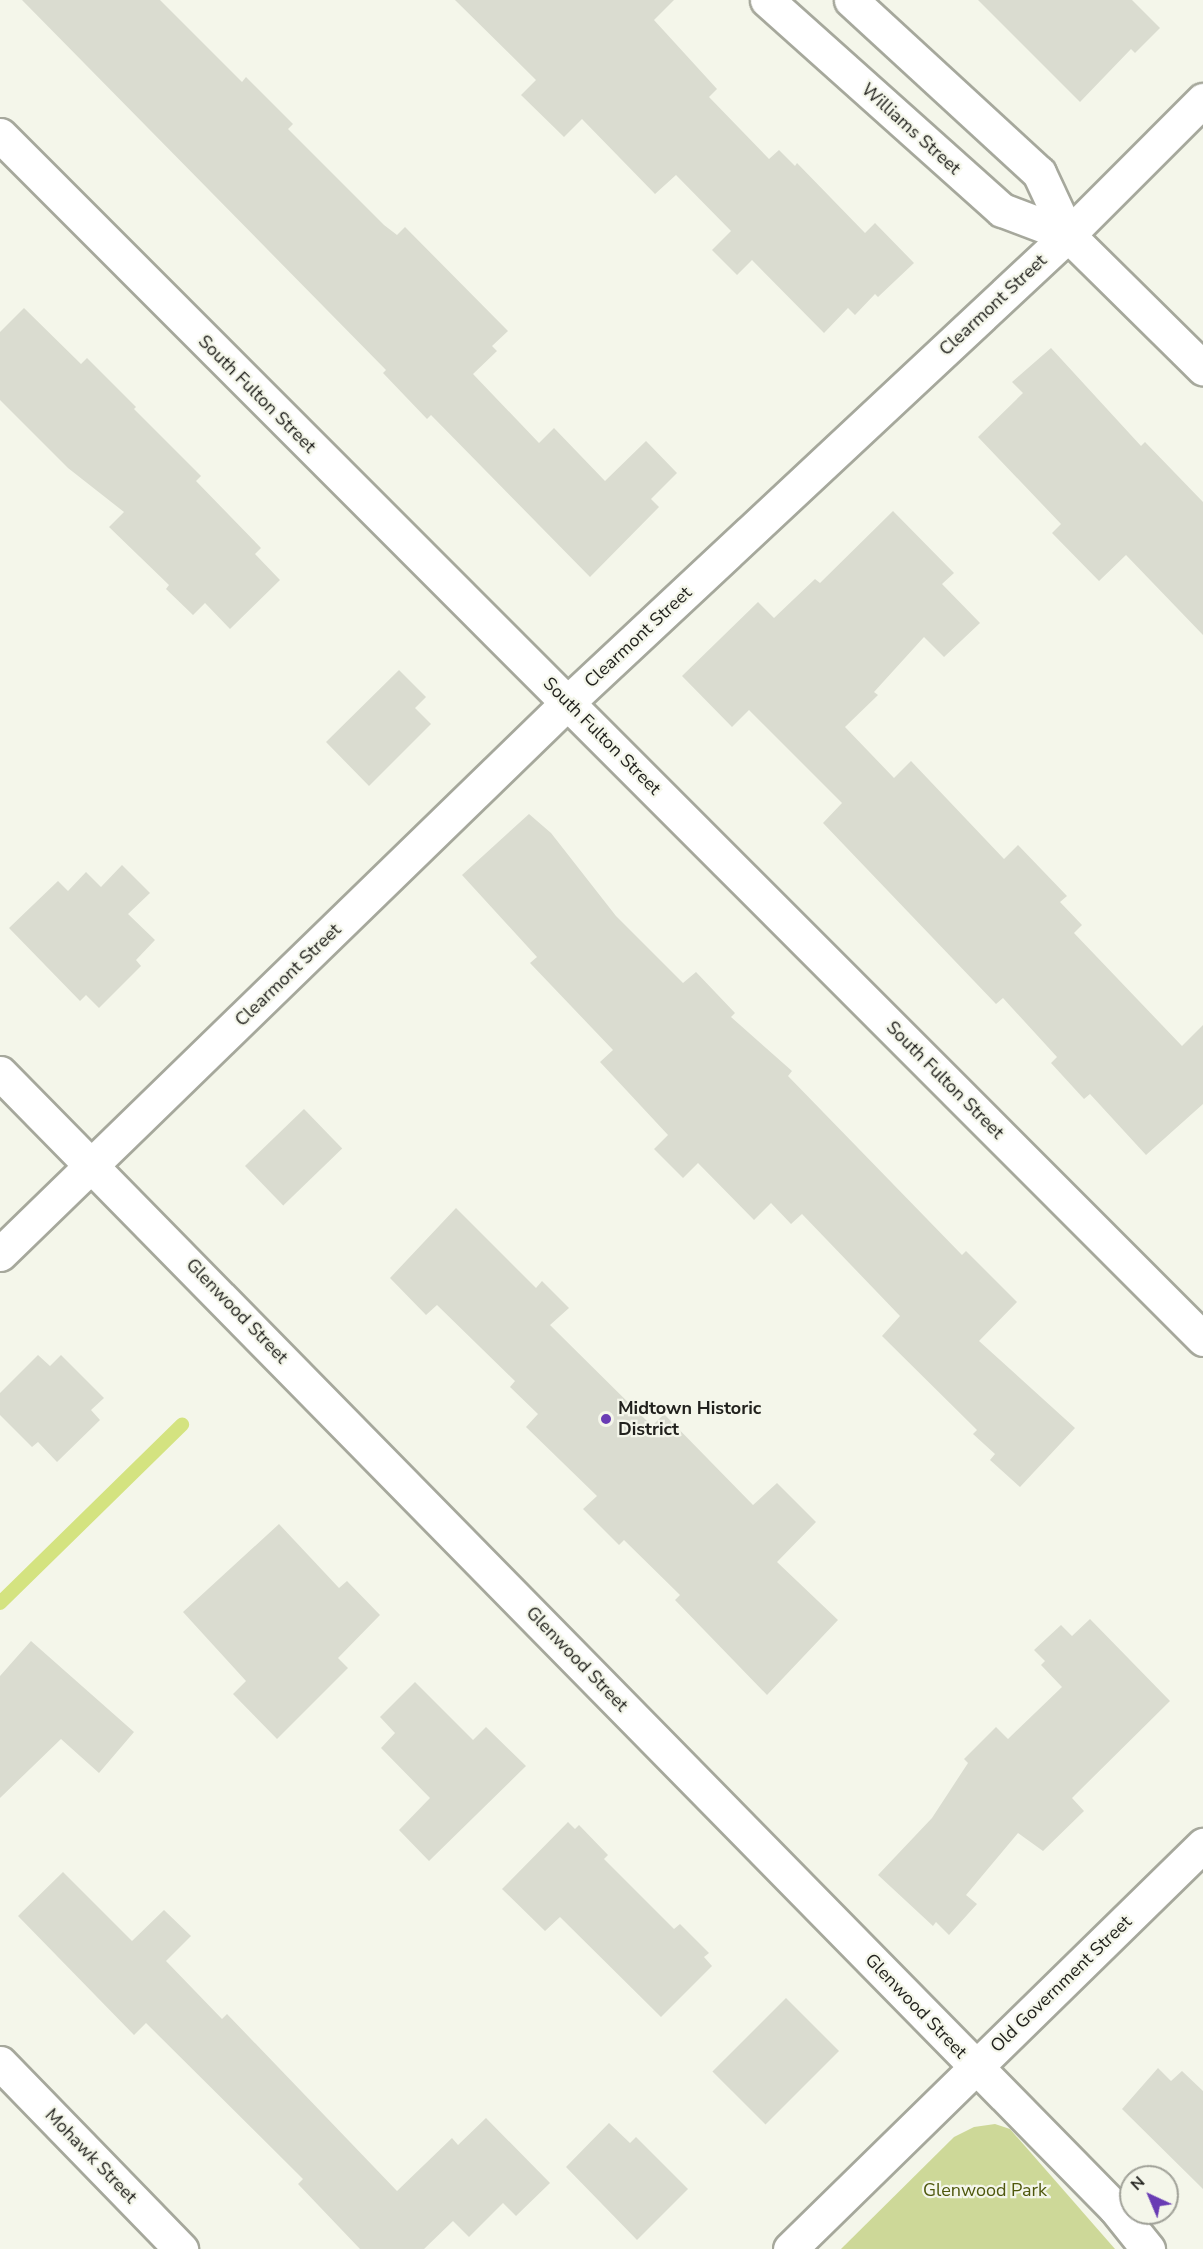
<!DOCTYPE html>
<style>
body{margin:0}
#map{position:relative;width:1203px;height:2249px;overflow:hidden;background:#f4f6ea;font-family:"Nunito Sans",sans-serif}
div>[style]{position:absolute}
.green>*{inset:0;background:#cdd898}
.stream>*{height:14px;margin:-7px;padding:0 7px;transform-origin:7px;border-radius:7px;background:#d4e380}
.building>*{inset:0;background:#dadcd0;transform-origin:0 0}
.roads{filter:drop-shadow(2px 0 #a6a89c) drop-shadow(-2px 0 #a6a89c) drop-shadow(0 2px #a6a89c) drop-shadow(0 -2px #a6a89c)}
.street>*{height:33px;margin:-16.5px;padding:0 16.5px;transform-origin:16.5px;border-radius:16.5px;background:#fff}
.dots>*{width:16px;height:16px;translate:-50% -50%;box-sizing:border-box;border:3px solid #f4f6ea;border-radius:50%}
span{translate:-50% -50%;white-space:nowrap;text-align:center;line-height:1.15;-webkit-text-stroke:4.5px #f4f6ea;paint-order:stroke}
.street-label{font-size:18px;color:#21211d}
.poi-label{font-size:18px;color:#21211d;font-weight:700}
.left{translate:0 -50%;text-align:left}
.park-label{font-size:18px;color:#4e570c}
.north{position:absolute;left:1119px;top:2165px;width:60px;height:60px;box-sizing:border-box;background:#f4f6ea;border:2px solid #a0a198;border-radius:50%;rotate:316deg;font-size:16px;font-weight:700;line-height:24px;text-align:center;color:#21211d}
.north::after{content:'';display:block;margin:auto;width:21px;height:27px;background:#693cb4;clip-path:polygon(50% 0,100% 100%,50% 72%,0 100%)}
</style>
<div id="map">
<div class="green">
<i style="clip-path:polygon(995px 2124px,1010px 2129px,1115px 2249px,841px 2249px,954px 2137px,974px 2127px)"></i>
</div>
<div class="stream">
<i style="left:0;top:1603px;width:255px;rotate:-44.4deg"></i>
</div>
<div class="building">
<i style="clip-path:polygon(22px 0,160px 0,242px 82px,246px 77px,293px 124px,288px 129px,384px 225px,397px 235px,405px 227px,508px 331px,492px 346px,497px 351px,473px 374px,539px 443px,554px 428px,605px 481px,646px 441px,677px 473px,651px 499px,659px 507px,590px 577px,431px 415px,427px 419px,383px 373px,386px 370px)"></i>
<i style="clip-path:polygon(455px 0,674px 0,654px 20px,717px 89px,709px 97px,769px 159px,779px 150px,795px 166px,797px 163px,865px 233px,875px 223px,914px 263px,878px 297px,875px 294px,855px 315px,848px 308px,824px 333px,752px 260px,737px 275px,712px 250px,731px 231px,676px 175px,655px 194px,582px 119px,564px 137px,521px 95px,536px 80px)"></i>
<i style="clip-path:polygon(978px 0,1132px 0,1160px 28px,1135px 53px,1131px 49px,1080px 102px)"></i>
<i style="clip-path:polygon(24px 308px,81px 364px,87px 358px,136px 407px,134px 409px,201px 476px,196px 481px,261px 548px,255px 554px,280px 580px,230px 629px,205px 603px,193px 615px,166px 589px,169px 585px,109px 527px,124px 512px,68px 468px,0 400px,0 332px)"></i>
<i style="clip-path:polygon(1051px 348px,1141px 446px,1145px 442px,1203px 502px,1203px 635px,1126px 555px,1099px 581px,1052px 533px,1061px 524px,978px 437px,1023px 393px,1012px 382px)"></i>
<i style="clip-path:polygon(893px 511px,954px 573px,942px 584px,980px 623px,944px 657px,924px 637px,874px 692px,878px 695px,845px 727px,894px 778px,911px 761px,1004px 859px,1018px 845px,1067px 896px,1060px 902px,1082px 925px,1074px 933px,1182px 1046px,1203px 1025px,1203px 1104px,1146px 1155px,1090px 1094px,1084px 1099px,1051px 1063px,1057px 1057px,1003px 998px,996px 1004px,823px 823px,842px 803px,749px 710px,732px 727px,682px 676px,758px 602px,774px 618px,815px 579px,820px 583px)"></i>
<i style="clip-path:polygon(399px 670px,426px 697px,415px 708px,431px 724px,369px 786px,326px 742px)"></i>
<i style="clip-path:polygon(529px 814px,551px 833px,616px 916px,683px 983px,696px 972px,735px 1013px,731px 1017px,792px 1071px,788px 1076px,962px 1255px,966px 1251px,1017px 1302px,979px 1341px,1075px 1428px,1020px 1487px,990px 1460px,995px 1454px,973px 1434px,977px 1430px,882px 1336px,900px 1316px,802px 1214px,791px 1224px,771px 1203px,754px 1220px,698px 1163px,683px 1178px,654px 1149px,668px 1135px,600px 1062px,613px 1050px,530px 963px,537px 957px,462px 875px)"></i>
<i style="clip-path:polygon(122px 865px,150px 893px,128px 914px,155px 940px,136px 960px,141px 966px,99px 1008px,86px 995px,80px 1001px,9px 928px,58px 881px,68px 891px,86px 872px,101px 887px)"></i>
<i style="left:304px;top:1109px;width:55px;height:82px;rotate:46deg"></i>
<i style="clip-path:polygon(456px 1208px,536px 1288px,542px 1281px,569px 1308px,550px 1325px,652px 1426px,664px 1414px,753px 1505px,777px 1483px,816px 1522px,777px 1562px,838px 1620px,767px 1695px,675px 1600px,680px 1595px,624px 1540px,619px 1545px,583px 1509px,597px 1496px,526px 1427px,538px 1414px,510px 1387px,515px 1381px,437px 1305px,426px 1315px,390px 1278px)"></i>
<i style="clip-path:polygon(38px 1355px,50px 1366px,61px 1355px,104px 1398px,91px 1410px,100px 1420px,57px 1462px,38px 1442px,32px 1447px,0 1415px,0 1393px)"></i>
<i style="clip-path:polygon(279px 1524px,339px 1588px,347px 1581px,380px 1615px,338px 1658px,348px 1668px,277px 1739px,233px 1694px,246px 1681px,183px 1612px)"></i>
<i style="clip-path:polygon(1090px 1619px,1170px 1701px,1075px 1795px,1072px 1798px,1084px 1811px,1043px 1851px,1018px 1833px,966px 1895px,977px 1904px,949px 1935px,936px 1922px,933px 1926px,878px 1875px,932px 1818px,968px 1763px,964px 1759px,996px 1727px,1008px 1739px,1062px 1687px,1041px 1665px,1045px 1661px,1034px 1650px,1061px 1625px,1072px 1636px)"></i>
<i style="clip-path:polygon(31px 1641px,134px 1732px,99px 1773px,61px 1739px,0 1798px,0 1676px)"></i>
<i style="clip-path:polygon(415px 1682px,473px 1740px,486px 1727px,526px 1766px,429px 1861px,399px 1830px,430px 1798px,381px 1748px,395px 1733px,380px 1717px)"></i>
<i style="clip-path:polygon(568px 1822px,575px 1829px,579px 1825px,608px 1855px,604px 1859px,674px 1929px,680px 1924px,709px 1953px,704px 1957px,712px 1966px,661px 2017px,560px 1917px,545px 1931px,502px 1889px)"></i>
<i style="clip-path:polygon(63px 1872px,132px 1941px,164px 1910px,191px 1936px,166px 1961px,222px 2019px,227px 2014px,397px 2191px,452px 2138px,458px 2145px,486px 2118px,550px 2183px,516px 2216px,503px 2203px,469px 2237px,453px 2221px,424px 2249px,360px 2249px,298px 2184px,303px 2179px,146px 2023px,134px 2035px,18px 1916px)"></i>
<i style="left:786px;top:1998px;width:75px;height:104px;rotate:45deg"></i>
<i style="clip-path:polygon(1158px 2068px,1171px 2081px,1182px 2071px,1203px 2091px,1203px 2189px,1122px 2109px)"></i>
<i style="clip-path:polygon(609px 2123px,630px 2143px,636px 2137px,688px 2189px,637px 2240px,566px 2167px)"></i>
</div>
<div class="roads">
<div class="street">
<i style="left:767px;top:0;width:315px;rotate:41.8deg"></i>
<i style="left:1002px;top:210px;width:71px;rotate:20.7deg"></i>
<i style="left:851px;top:0;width:255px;rotate:42.6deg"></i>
<i style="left:1039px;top:173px;width:68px;rotate:64.9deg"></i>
<i style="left:1068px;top:235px;width:190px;rotate:44.6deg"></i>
<i style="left:0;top:135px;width:1702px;rotate:45.02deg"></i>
<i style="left:0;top:1073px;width:1591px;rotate:45.51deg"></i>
<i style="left:1115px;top:2208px;width:53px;rotate:51.2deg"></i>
<i style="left:0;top:1254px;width:792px;rotate:-44.18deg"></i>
<i style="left:568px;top:702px;width:684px;rotate:-43.05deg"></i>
<i style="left:1068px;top:235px;width:191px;rotate:-45deg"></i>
<i style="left:0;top:2063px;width:260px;rotate:45.8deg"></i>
<i style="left:790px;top:2249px;width:578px;rotate:-44.37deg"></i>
</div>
</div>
<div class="dots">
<i style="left:606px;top:1419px;background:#693cb4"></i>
</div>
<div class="street-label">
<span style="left:911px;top:129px;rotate:42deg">Williams Street</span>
<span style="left:993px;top:305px;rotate:-43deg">Clearmont Street</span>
<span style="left:257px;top:394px;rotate:45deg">South Fulton Street</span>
<span style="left:638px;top:637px;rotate:-43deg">Clearmont Street</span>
<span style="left:602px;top:736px;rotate:45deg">South Fulton Street</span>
<span style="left:288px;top:975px;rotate:-44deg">Clearmont Street</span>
<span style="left:945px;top:1080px;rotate:45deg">South Fulton Street</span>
<span style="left:237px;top:1311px;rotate:46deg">Glenwood Street</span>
<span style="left:577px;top:1659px;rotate:46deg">Glenwood Street</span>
<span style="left:1061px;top:1984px;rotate:-44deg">Old Government Street</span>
<span style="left:916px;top:2006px;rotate:46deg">Glenwood Street</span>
<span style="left:91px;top:2156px;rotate:46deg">Mohawk Street</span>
</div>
<div class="poi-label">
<span class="left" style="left:618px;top:1419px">Midtown Historic<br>District</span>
</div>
<div class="park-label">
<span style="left:985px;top:2190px">Glenwood Park</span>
</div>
<div class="north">N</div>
</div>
